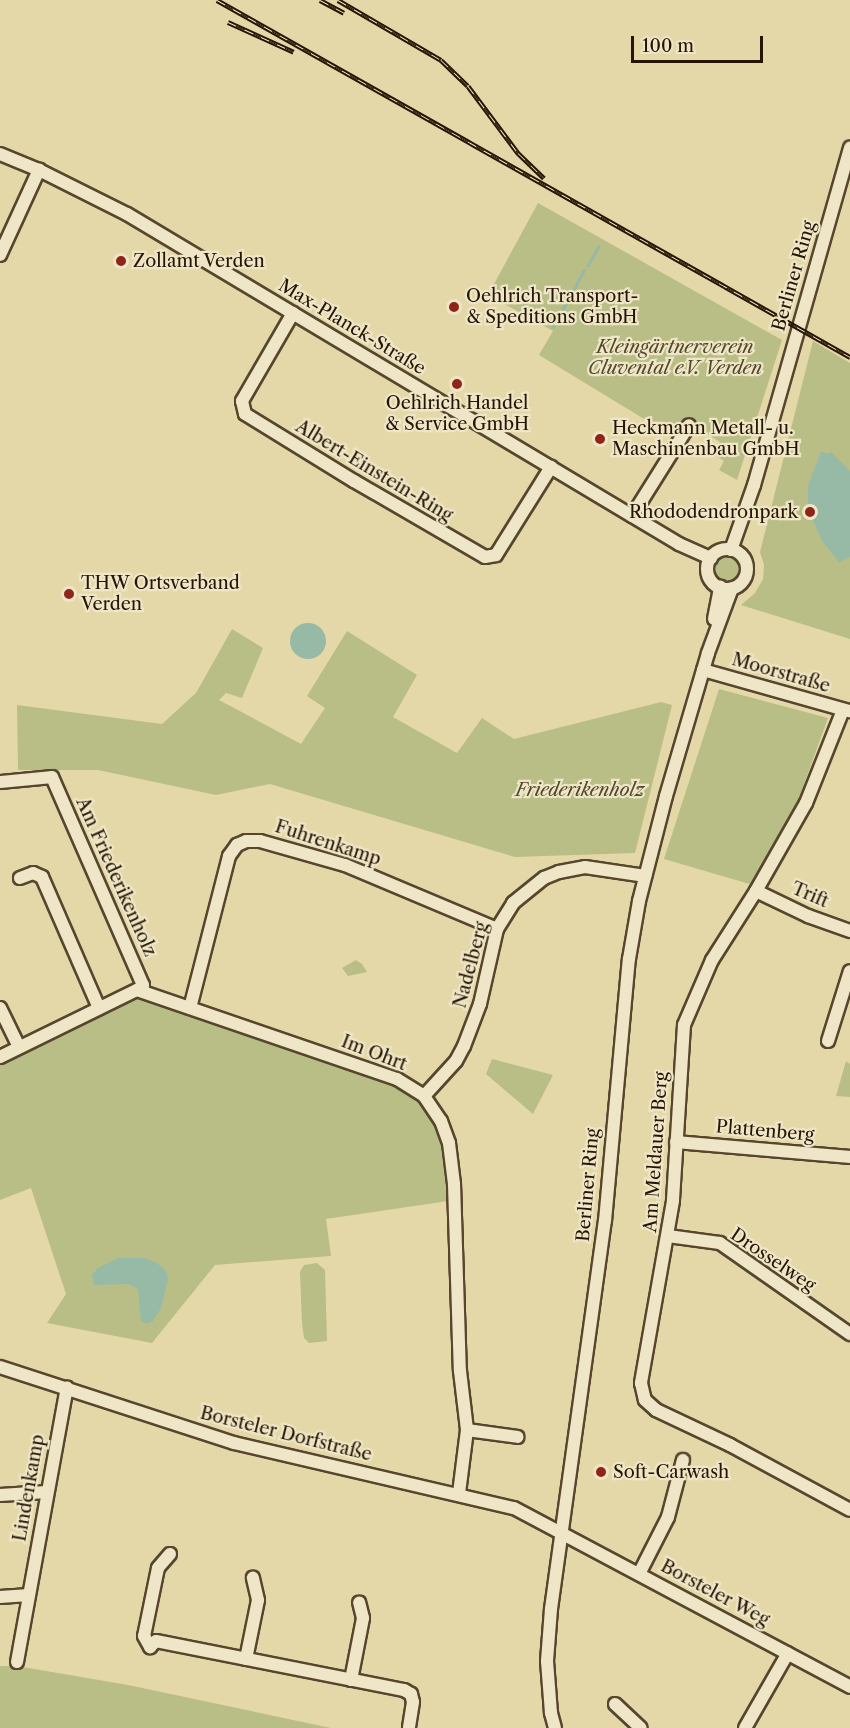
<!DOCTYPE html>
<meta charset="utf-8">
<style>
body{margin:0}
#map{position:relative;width:850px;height:1728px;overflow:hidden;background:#e5d8a8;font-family:"Libre Caslon Text",serif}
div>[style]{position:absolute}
.green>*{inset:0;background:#b8be85}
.round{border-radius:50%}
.water>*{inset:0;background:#96baa5}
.stream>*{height:3px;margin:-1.5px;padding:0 1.5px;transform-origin:1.5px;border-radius:1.5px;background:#96baa5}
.roads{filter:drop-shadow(2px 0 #56462d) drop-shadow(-2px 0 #56462d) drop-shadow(0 2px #56462d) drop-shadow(0 -2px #56462d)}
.minor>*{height:12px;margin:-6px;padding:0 6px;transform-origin:6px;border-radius:6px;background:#eee6c6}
.minor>.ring{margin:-6px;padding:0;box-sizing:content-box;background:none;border:12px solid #eee6c6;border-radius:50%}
.rail>*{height:5px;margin-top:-2.5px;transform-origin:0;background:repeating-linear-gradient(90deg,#eee6c6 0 9px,#261504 0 18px);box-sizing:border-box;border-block:2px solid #261504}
.dots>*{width:16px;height:16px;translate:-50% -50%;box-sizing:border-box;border:3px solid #eee6c6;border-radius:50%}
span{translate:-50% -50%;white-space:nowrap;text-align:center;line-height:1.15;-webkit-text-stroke:4.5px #eee6c6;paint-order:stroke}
.poi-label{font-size:18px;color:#261504}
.left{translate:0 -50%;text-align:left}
.right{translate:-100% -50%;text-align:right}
.street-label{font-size:18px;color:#261504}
.park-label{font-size:18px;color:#52482b;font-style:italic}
.scale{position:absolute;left:631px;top:36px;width:132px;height:27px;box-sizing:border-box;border:3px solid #261504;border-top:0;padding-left:8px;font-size:18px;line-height:21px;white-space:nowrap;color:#261504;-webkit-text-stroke:4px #eee6c6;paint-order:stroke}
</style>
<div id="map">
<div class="green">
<i style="clip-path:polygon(538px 203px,782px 340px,737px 480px,719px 470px,724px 461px,713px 454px,720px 442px,693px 425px,682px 442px,539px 355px,553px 331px,488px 295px)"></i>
<i style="clip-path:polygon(813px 341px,850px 363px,850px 639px,741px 605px,755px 593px,763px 579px,764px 565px,760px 552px)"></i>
<i class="round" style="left:710px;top:552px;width:34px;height:34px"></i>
<i style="clip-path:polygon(232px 629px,263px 648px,242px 698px,226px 693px,219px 700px,301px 744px,325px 708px,307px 696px,347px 631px,417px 675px,393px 717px,457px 753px,482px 718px,514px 739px,661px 702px,672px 705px,635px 853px,515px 857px,270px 784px,216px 795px,98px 770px,18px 770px,17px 705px,162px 724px,196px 693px)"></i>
<i style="clip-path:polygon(719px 689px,828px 718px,796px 806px,753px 885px,664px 859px)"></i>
<i style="clip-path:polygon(356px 960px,362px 964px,367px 972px,348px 976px,342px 968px)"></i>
<i style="clip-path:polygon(141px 996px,396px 1084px,430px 1111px,447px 1148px,448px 1201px,326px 1219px,331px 1256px,215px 1265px,152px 1343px,47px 1323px,66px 1294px,31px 1188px,0 1200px,0 1065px)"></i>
<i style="clip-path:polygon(492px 1059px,553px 1075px,533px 1114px,486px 1074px)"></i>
<i style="clip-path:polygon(846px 1061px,850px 1064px,850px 1097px,836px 1096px)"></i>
<i style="clip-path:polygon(317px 1263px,325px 1270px,327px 1341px,309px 1343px,304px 1338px,302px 1323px,300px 1272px,304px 1265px)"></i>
<i style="clip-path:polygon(0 1666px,17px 1666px,128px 1685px,331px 1728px,0 1728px)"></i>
</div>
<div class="water">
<i style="clip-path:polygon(821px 451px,827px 454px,831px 452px,850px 471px,850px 557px,839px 562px,822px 541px,808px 509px,808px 486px)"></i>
<i class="round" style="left:290px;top:623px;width:36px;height:36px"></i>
<i style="clip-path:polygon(118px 1258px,144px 1258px,157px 1263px,166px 1271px,168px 1279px,161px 1308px,153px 1321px,147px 1324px,141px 1321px,138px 1289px,129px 1284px,94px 1285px,92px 1275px,98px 1268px)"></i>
</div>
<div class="stream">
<i style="left:588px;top:265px;width:21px;rotate:-61deg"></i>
<i style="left:553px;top:327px;width:65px;rotate:-61.5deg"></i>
</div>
<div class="roads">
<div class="minor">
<i style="left:0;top:154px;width:42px;rotate:22.3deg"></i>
<i style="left:39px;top:170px;width:98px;rotate:26.6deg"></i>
<i style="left:127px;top:214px;width:643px;rotate:30.87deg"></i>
<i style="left:679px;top:544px;width:35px;rotate:24deg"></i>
<i style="left:0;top:255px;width:94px;rotate:-65.4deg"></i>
<i style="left:293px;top:313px;width:102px;rotate:120.1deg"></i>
<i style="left:242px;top:401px;width:13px;rotate:77deg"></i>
<i style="left:245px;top:414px;width:128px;rotate:31.6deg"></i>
<i style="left:354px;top:481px;width:151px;rotate:30.1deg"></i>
<i style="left:485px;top:557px;width:11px;rotate:-10deg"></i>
<i style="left:496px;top:555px;width:104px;rotate:-58deg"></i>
<i style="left:632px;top:516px;width:107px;rotate:-57.9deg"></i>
<i class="ring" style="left:707px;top:549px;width:28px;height:28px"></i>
<i style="left:731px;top:550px;width:69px;rotate:-70.5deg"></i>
<i style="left:754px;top:485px;width:351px;rotate:-74.1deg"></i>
<i style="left:714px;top:619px;width:33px;rotate:-79deg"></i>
<i style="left:703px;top:670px;width:152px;rotate:15.7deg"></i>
<i style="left:843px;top:710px;width:100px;rotate:111.7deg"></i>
<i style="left:806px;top:803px;width:101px;rotate:119.6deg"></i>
<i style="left:756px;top:891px;width:82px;rotate:122.5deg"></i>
<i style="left:712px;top:960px;width:71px;rotate:113.3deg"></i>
<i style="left:684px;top:1025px;width:176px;rotate:93.6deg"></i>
<i style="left:673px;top:1201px;width:185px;rotate:100deg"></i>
<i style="left:641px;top:1383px;width:17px;rotate:77deg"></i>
<i style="left:645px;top:1400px;width:15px;rotate:42deg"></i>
<i style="left:656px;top:1410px;width:82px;rotate:25.3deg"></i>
<i style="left:730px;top:1445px;width:136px;rotate:28.4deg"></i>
<i style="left:0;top:782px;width:52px;rotate:-5.5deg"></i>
<i style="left:52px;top:777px;width:227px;rotate:66.4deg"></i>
<i style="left:143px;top:985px;width:6px;rotate:99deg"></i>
<i style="left:20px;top:878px;width:14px;rotate:-21deg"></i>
<i style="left:33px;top:873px;width:10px;rotate:24deg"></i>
<i style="left:42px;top:877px;width:143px;rotate:66.5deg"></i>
<i style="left:756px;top:891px;width:58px;rotate:25.7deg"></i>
<i style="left:808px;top:916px;width:45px;rotate:19.7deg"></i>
<i style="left:0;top:1008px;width:43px;rotate:64deg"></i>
<i style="left:190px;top:1008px;width:157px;rotate:-75.6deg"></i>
<i style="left:229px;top:856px;width:14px;rotate:-54deg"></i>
<i style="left:237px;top:845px;width:10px;rotate:-24deg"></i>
<i style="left:246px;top:841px;width:14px"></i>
<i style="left:260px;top:841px;width:88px;rotate:15.8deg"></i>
<i style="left:345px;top:865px;width:165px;rotate:22.8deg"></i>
<i style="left:828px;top:1041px;width:73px;rotate:-72.6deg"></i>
<i style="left:0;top:1057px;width:153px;rotate:-26.1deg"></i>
<i style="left:137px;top:990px;width:275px;rotate:18.9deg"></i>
<i style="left:397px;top:1079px;width:32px;rotate:32deg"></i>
<i style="left:424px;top:1096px;width:30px;rotate:56deg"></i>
<i style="left:441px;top:1121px;width:23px;rotate:70deg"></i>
<i style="left:449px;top:1143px;width:41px;rotate:83deg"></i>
<i style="left:454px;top:1184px;width:187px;rotate:88.2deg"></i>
<i style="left:460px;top:1371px;width:59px;rotate:83.2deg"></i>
<i style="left:467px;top:1430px;width:64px;rotate:97.2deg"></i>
<i style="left:424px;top:1096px;width:47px;rotate:-47.6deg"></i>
<i style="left:456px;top:1061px;width:17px;rotate:-62deg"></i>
<i style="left:464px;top:1046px;width:45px;rotate:-69.1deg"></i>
<i style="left:480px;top:1004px;width:77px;rotate:-77.2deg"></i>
<i style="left:497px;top:929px;width:31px;rotate:-58deg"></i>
<i style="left:513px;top:903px;width:40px;rotate:-39deg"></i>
<i style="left:544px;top:878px;width:16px;rotate:-22deg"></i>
<i style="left:559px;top:872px;width:26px;rotate:-11deg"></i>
<i style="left:585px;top:867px;width:61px;rotate:8.5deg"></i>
<i style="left:676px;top:1142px;width:175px;rotate:4.9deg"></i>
<i style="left:668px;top:1236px;width:52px;rotate:7.7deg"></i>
<i style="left:720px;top:1243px;width:159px;rotate:35deg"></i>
<i style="left:0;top:1367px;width:246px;rotate:18deg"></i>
<i style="left:234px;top:1443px;width:287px;rotate:13.1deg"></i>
<i style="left:514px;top:1508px;width:381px;rotate:28deg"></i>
<i style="left:467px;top:1430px;width:51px;rotate:7.8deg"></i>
<i style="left:0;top:1495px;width:47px;rotate:-3.7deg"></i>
<i style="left:170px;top:1554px;width:18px;rotate:131deg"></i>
<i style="left:158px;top:1568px;width:69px;rotate:101.6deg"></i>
<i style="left:144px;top:1636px;width:13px;rotate:61deg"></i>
<i style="left:150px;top:1647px;width:8px;rotate:-45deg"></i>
<i style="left:156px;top:1641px;width:253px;rotate:11.2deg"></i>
<i style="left:404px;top:1690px;width:8px;rotate:30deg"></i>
<i style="left:411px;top:1694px;width:8px;rotate:76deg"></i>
<i style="left:413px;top:1702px;width:26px;rotate:99deg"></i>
<i style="left:639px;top:1574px;width:64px;rotate:-63deg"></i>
<i style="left:668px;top:1517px;width:59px;rotate:-75.3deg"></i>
<i style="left:0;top:1597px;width:29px;rotate:-4deg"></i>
<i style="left:246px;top:1659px;width:60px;rotate:-78.5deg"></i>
<i style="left:258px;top:1600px;width:23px;rotate:-103deg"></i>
<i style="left:17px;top:1662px;width:279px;rotate:-79.7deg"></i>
<i style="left:351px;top:1680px;width:63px;rotate:-79deg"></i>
<i style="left:363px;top:1618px;width:16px;rotate:-104deg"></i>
<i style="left:615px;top:1704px;width:35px;rotate:43deg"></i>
<i style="left:555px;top:1728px;width:16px;rotate:-105deg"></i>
<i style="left:551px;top:1713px;width:52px;rotate:-94.4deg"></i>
<i style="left:547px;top:1661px;width:52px;rotate:-85.6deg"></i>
<i style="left:551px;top:1609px;width:392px;rotate:-82.1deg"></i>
<i style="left:605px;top:1221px;width:263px;rotate:-84.8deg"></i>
<i style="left:629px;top:959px;width:59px;rotate:-80.2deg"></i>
<i style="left:639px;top:901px;width:108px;rotate:-75.6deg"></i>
<i style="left:666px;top:796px;width:149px;rotate:-73.6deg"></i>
<i style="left:708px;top:653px;width:69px;rotate:-69.7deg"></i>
<i style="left:745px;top:1728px;width:86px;rotate:-60.2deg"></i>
</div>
</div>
<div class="rail">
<i style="left:217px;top:0;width:727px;rotate:29.42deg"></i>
<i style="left:320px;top:0;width:27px;rotate:28deg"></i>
<i style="left:338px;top:0;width:119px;rotate:30.2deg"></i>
<i style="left:441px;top:60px;width:37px;rotate:44deg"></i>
<i style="left:468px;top:86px;width:84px;rotate:53.3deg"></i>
<i style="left:518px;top:153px;width:36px;rotate:44deg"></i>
<i style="left:228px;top:22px;width:72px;rotate:24.4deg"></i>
</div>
<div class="dots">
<i style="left:121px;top:261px;background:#8f2418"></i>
<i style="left:454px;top:307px;background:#8f2418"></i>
<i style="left:457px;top:384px;background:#8f2418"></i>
<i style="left:600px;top:439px;background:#8f2418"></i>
<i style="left:810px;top:512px;background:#8f2418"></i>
<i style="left:69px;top:594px;background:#8f2418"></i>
<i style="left:601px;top:1472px;background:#8f2418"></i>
</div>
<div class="poi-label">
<span class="left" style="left:133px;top:261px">Zollamt Verden</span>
<span class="left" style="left:466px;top:307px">Oehlrich Transport-<br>&amp; Speditions GmbH</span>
<span style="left:457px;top:414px">Oehlrich Handel<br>&amp; Service GmbH</span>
<span class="left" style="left:612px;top:439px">Heckmann Metall- u.<br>Maschinenbau GmbH</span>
<span class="right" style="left:798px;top:512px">Rhododendronpark</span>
<span class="left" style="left:81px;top:594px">THW Ortsverband<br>Verden</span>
<span class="left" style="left:613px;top:1472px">Soft-Carwash</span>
</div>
<div class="street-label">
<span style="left:794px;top:276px;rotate:-74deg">Berliner Ring</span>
<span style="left:352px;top:327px;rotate:31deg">Max-Planck-Straße</span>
<span style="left:374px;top:471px;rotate:31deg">Albert-Einstein-Ring</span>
<span style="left:781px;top:673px;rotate:16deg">Moorstraße</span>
<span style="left:328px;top:843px;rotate:18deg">Fuhrenkamp</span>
<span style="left:116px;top:877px;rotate:66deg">Am Friederikenholz</span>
<span style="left:810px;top:895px;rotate:23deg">Trift</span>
<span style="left:471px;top:965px;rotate:-75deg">Nadelberg</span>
<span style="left:374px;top:1053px;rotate:21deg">Im Ohrt</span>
<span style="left:765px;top:1131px;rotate:5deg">Plattenberg</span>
<span style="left:656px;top:1152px;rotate:-86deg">Am Meldauer Berg</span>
<span style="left:588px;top:1185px;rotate:-85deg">Berliner Ring</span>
<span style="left:773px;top:1260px;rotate:34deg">Drosselweg</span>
<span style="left:286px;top:1434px;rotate:14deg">Borsteler Dorfstraße</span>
<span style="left:29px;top:1488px;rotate:-80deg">Lindenkamp</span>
<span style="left:715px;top:1593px;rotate:28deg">Borsteler Weg</span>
</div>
<div class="park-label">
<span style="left:675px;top:358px">Kleingärtnerverein<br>Cluvental e.V. Verden</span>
<span style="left:580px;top:790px">Friederikenholz</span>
</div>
<div class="scale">100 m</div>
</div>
